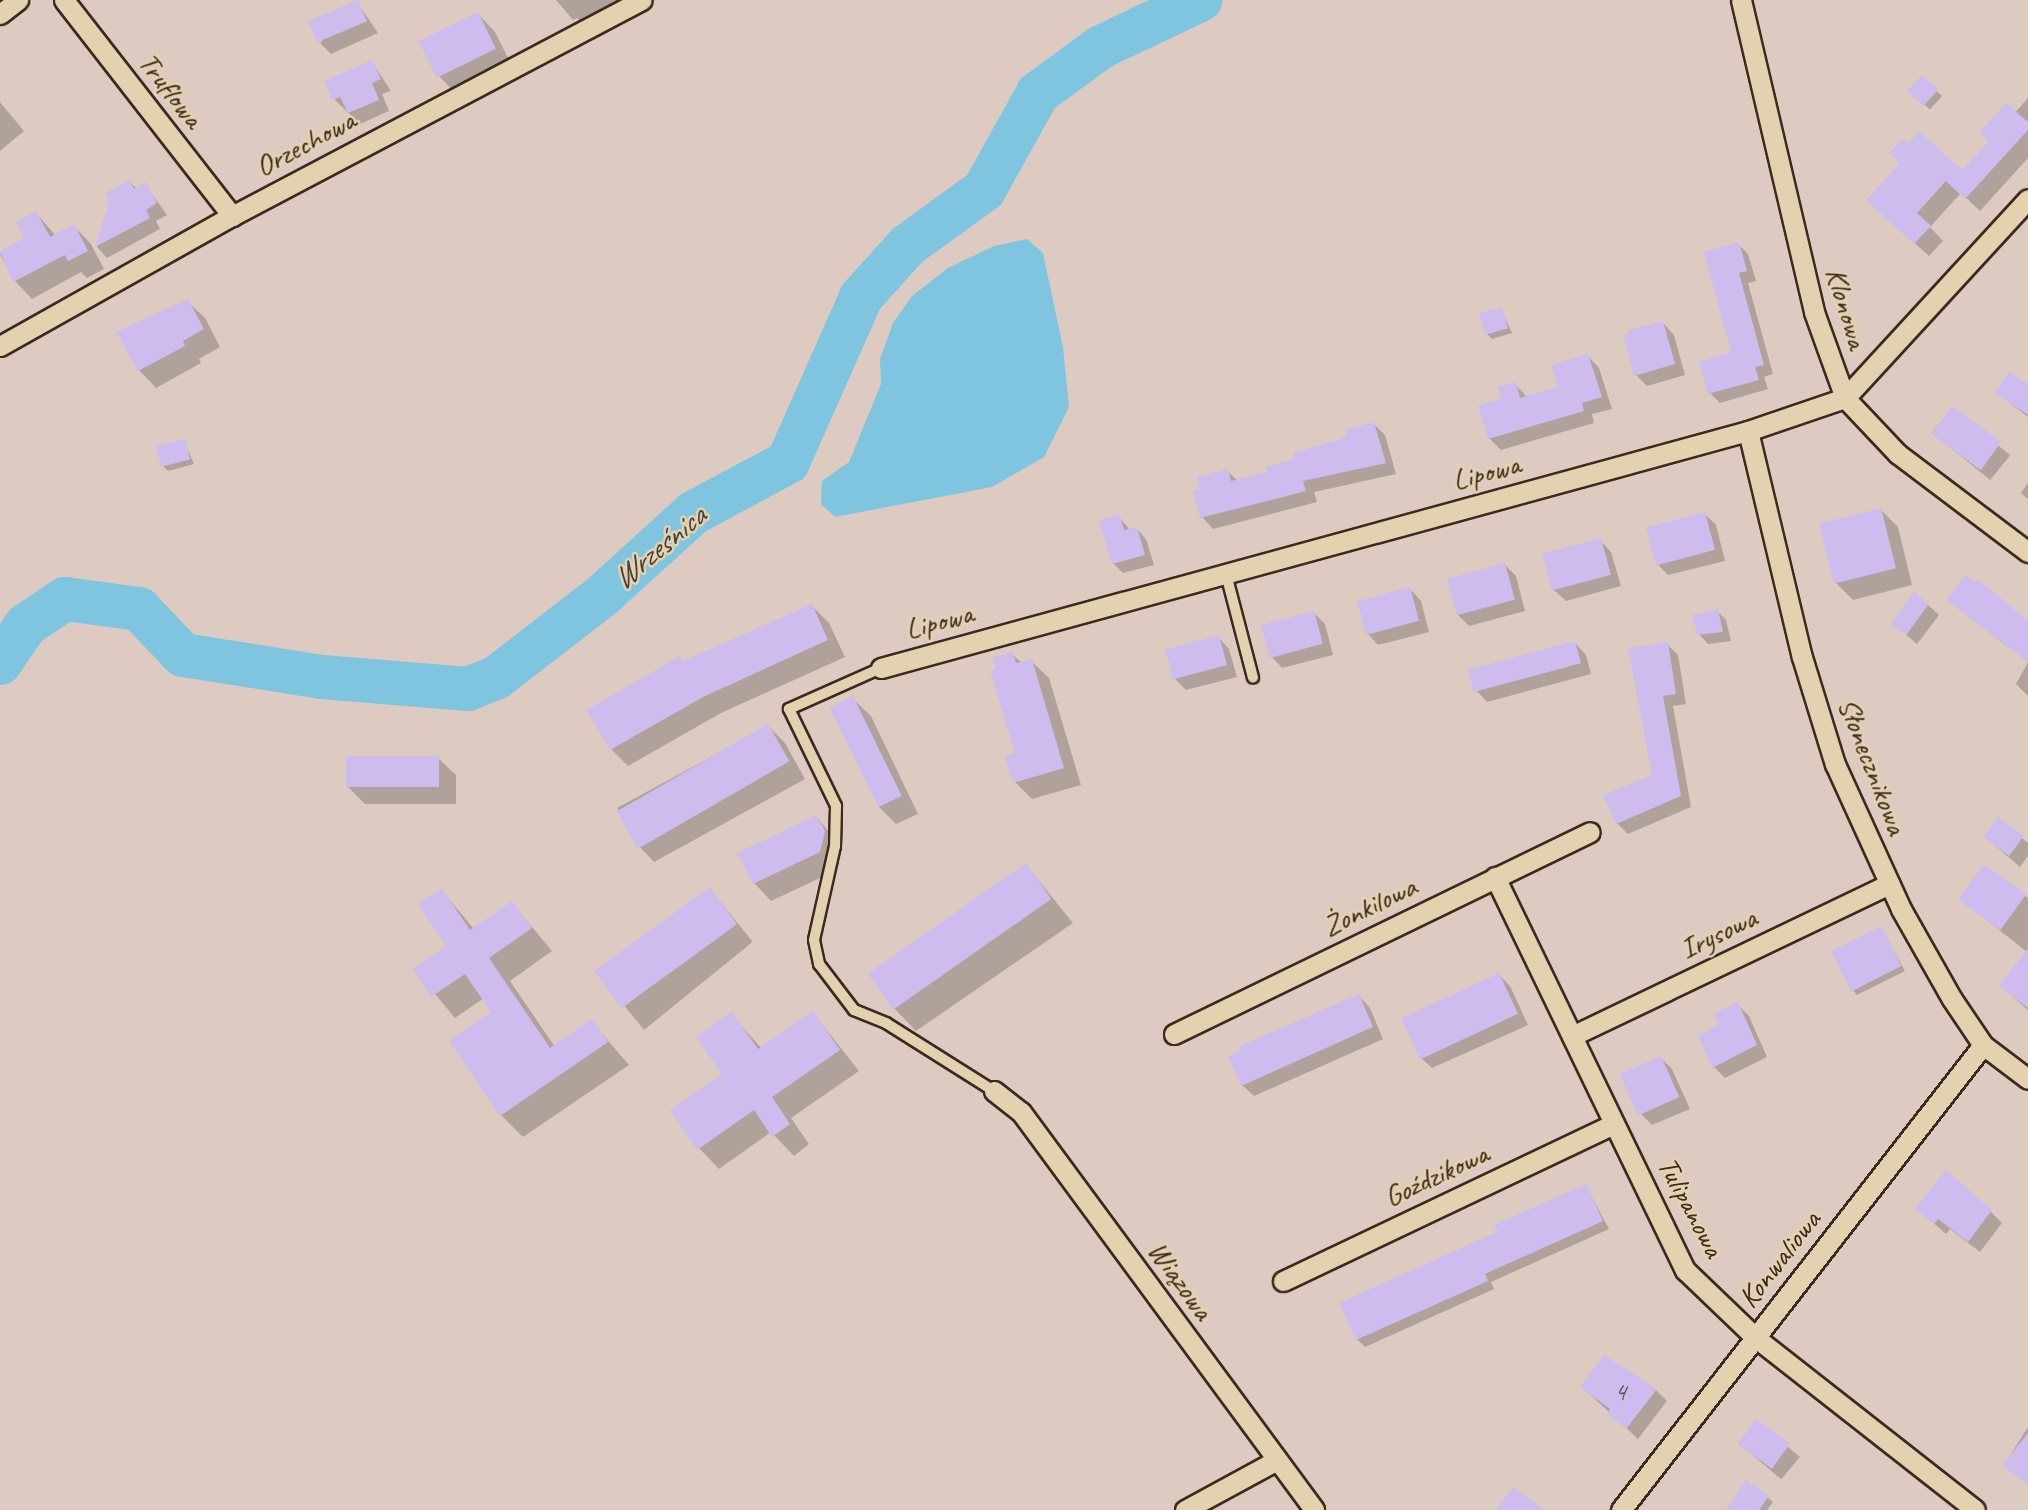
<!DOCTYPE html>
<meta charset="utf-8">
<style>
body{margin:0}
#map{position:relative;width:2028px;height:1510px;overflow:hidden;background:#ddcbc2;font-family:Caveat,sans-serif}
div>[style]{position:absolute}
.water>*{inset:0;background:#7fc5e0}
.shadow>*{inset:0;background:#0003;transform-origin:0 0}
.river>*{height:44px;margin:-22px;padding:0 22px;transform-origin:22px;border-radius:22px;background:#7fc5e0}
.building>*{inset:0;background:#cdbced;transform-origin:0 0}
.roads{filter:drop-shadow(2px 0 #3b2a1e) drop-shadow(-2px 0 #3b2a1e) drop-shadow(0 2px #3b2a1e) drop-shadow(0 -2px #3b2a1e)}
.service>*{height:10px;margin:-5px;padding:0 5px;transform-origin:5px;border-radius:5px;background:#e4d1af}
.minor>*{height:19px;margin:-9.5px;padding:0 9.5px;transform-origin:9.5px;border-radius:9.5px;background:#e4d1af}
span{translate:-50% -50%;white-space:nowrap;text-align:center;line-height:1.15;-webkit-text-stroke:5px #e4d1af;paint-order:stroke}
.number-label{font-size:26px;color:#604e52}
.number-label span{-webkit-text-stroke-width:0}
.street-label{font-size:30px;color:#3b2a1e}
.water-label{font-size:32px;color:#45413b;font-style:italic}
</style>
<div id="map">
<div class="water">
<i style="clip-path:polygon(1027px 239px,1043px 253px,1063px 347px,1069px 407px,1044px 457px,992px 487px,835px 517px,821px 504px,822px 481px,849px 462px,881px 384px,880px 359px,893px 323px,912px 296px,948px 268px,994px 246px)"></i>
</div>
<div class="shadow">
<i style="clip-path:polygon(556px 0,627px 0,583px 24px,577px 18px,573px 20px)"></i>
<i style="clip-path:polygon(357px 2px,378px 33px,331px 54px,320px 43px)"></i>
<i style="clip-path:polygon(478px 14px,495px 32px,512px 66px,456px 94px,439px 76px)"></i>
<i style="clip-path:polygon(372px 62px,391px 91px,382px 94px,389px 111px,360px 124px,334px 99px)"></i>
<i style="left:1922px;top:78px;width:27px;height:18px;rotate:42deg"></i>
<i style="clip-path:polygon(2028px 98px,2028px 158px,1980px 211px,1961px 193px,1930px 227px,1943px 241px,1929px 256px,1882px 214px,1962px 172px)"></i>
<i style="clip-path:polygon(0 102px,24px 131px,0 151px)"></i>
<i style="clip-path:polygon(130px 182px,137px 189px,145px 184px,167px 215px,156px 221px,160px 229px,107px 258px,97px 247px,111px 201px)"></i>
<i style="clip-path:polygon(36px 213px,56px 236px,74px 226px,91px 244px,104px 269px,87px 278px,81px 272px,32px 299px,15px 281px,0 254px,27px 239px)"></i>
<i style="clip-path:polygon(1738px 244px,1748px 254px,1756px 281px,1748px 283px,1773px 374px,1764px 377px,1768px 389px,1720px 403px,1710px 393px,1733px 354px)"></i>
<i style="clip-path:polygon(187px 301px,205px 318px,220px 347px,199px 359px,201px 363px,156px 388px,139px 370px)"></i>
<i style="clip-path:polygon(1501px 309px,1512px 333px,1492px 339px,1487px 334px)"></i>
<i style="clip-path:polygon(1663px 323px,1674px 335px,1685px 375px,1647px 386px,1636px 375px)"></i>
<i style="clip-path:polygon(1588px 356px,1599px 368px,1612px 409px,1592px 414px,1594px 423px,1501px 450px,1490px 439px,1480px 407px,1503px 400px,1515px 384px,1527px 397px,1560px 388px)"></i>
<i style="clip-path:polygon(2028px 387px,2028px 417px,1997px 393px)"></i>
<i style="left:1952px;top:408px;width:75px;height:32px;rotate:39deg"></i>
<i style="clip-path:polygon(1374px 424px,1385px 435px,1396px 474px,1314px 492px,1317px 502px,1213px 529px,1202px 517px,1227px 471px,1238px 481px,1269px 473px)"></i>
<i style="clip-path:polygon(184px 441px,194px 464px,168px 471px,163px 466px)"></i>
<i style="clip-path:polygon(2028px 483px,2028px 499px,2021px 493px)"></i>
<i style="clip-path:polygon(1880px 509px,1898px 527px,1912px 585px,1853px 600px,1836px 583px)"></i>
<i style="clip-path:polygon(1705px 514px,1716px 525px,1725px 561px,1668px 575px,1657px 564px)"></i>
<i style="clip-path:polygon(1119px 517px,1130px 530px,1137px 529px,1146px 539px,1154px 565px,1123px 573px,1113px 563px)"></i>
<i style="clip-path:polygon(1600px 540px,1611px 552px,1621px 586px,1566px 601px,1554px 590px)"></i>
<i style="clip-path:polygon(1505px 565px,1516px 576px,1525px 611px,1469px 626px,1458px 615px,1449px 579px)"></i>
<i style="clip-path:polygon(1410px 589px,1421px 601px,1429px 632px,1378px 645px,1367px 633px)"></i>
<i style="clip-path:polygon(1949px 600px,2026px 626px,2009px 648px)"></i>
<i style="clip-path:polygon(1927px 604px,1939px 615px,1917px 644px,1892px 623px)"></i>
<i style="clip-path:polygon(812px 606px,829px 623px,845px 657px,721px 713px,628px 766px,611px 749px)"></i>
<i style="clip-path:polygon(1717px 611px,1726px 620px,1731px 641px,1708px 644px,1699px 634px)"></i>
<i style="clip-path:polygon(1314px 613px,1325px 624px,1333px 655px,1282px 668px,1271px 656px)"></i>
<i style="clip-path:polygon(1218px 637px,1229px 649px,1237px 677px,1186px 690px,1175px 679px)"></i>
<i style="clip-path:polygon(1575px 643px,1586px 655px,1591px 674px,1487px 702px,1476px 690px)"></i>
<i style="clip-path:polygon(1667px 644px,1678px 655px,1686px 704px,1673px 706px,1691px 807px,1628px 834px,1617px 823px,1654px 776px)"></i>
<i style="clip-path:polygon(1012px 654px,1022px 663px,1031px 661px,1049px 678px,1081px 785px,1032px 799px,1015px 782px,1017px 754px,998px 671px)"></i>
<i style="clip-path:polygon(2028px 662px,2028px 696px,2016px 684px)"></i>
<i style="clip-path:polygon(853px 699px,871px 716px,918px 814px,896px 824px,879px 807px)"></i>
<i style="clip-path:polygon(768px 726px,785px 743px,805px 779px,654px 862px,637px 844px,617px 808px)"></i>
<i style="clip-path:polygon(438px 758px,456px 775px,456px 804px,365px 804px,348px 787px)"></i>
<i style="clip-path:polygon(817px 817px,842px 849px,837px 870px,771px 901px,754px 883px)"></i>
<i style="clip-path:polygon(1985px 837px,2022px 838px,2028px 843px,2028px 856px,2020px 867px)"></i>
<i style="clip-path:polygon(1026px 865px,1073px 923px,916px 1031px,893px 1007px)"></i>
<i style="clip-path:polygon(1984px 866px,2028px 898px,2028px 1010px,2001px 986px,2027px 952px,1960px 899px)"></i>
<i style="left:710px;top:889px;width:68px;height:140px;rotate:51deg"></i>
<i style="clip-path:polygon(442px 891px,474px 929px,512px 903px,552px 951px,510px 981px,555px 1047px,592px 1022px,629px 1065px,523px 1137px,501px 1115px,494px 1013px,484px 998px,455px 1018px,415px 970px,449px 947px)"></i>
<i style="clip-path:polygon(1881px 928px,1905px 971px,1857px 995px,1852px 989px)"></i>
<i style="clip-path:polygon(1499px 975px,1510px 986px,1528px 1025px,1432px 1068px,1420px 1057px)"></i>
<i style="clip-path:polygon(1359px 996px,1370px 1008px,1383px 1039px,1254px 1096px,1242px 1085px)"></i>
<i style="clip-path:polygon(1737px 1004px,1749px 1016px,1767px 1057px,1725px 1078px,1714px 1067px,1722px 1026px)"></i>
<i style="clip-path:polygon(813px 1013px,859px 1071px,791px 1118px,809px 1144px,794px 1156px,771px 1132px,719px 1169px,699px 1148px,725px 1075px,732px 1015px,762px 1049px)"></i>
<i style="clip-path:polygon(1661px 1058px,1672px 1069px,1690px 1109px,1652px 1125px,1641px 1114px)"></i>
<i style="clip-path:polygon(1586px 1186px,1609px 1229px,1491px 1282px,1494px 1289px,1365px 1347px,1357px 1339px,1499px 1232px)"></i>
<i style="clip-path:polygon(1917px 1209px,1991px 1212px,2002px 1223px,1980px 1252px,1950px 1229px,1946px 1234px)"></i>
<i style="clip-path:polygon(1582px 1387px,1656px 1390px,1667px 1401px,1638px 1439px)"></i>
<i style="left:1757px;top:1421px;width:56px;height:29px;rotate:40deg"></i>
<i style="clip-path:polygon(2028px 1427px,2028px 1484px,2004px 1465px)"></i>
<i style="clip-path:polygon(1767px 1497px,1773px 1502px,1767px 1510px,1754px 1510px)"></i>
</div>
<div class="river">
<i style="left:0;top:663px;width:46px;rotate:-55.6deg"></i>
<i style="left:26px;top:625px;width:47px;rotate:-33.7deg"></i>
<i style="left:65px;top:599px;width:75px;rotate:7.7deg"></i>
<i style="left:139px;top:609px;width:64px;rotate:46.3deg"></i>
<i style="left:183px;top:655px;width:141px;rotate:9deg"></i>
<i style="left:322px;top:677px;width:146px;rotate:4.7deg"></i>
<i style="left:468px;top:689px;width:31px;rotate:-22deg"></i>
<i style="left:497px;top:677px;width:134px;rotate:-37.7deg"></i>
<i style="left:603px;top:595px;width:122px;rotate:-42.3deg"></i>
<i style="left:693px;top:513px;width:108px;rotate:-28.2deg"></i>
<i style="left:788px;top:462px;width:180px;rotate:-66.1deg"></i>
<i style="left:861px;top:297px;width:70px;rotate:-47.9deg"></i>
<i style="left:908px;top:245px;width:94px;rotate:-35.9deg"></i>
<i style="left:984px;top:190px;width:111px;rotate:-60.9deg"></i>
<i style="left:1038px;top:93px;width:78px;rotate:-36.1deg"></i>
<i style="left:1101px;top:47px;width:110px;rotate:-25.4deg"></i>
</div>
<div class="building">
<i style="left:358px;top:0;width:23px;height:54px;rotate:67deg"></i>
<i style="left:478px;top:12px;width:41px;height:66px;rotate:64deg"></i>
<i style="clip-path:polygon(372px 60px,381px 79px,372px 83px,379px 100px,348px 113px,340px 97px,332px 100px,324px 81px)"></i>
<i style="left:1922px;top:75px;width:22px;height:22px;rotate:43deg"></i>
<i style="clip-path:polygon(2006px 103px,2028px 122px,2028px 130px,1965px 199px,1946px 181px,1917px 213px,1931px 226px,1914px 244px,1866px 200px,1900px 163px,1889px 153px,1902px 139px,1908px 144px,1919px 131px,1962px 170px,1989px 142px,1979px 133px)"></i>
<i style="clip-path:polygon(130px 180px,134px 189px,146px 182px,157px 203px,146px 210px,150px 218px,95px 247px,109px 202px,105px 193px)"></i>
<i style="clip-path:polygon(36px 211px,50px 237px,74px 224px,88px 251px,68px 261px,65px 255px,13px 282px,0 251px,24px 238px,16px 222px)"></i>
<i style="clip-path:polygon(1739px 242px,1747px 271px,1739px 273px,1764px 365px,1755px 367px,1759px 380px,1708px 394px,1699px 362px,1731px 352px,1704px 252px)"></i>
<i style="clip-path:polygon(188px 299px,204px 329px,183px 341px,185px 346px,138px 371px,116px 332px)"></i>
<i style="left:1502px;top:307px;width:22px;height:24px;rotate:74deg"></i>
<i style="clip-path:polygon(1663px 321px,1675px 364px,1634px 376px,1624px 339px,1629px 330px)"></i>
<i style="clip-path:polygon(1588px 354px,1602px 397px,1582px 403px,1584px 411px,1488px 439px,1478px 406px,1501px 399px,1498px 387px,1516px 382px,1520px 398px,1558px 387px,1551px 365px)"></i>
<i style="clip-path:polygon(2009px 372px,2028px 384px,2028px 415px,1995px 393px)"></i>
<i style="left:1952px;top:406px;width:61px;height:35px;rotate:36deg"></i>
<i style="clip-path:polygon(1374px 422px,1386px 463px,1303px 481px,1306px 491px,1200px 518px,1193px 491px,1200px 489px,1197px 477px,1228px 469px,1231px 481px,1267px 472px,1266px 467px,1295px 459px,1293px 453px,1335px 441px,1347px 436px,1345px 430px)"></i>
<i style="left:185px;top:439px;width:21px;height:30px;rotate:76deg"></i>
<i style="left:1881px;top:508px;width:62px;height:64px;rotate:76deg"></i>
<i style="left:1705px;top:512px;width:39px;height:61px;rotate:75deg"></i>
<i style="clip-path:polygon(1120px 515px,1124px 530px,1137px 527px,1145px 555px,1112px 564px,1099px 520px)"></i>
<i style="left:1601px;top:538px;width:38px;height:61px;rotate:75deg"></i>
<i style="left:1505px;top:563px;width:38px;height:60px;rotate:75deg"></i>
<i style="clip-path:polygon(1965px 575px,1975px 582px,1978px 579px,2028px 621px,2028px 662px,1946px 600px)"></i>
<i style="left:1410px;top:587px;width:35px;height:55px;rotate:75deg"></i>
<i style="left:1914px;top:592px;width:19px;height:40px;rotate:36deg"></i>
<i style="clip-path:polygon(812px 604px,828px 640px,703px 697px,610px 750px,586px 710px,680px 656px,683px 661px)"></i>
<i style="clip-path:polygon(1718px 609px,1723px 632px,1697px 635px,1692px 615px)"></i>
<i style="left:1314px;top:611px;width:34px;height:55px;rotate:75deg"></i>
<i style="left:1219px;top:635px;width:31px;height:56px;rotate:75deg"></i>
<i style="left:1575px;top:641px;width:23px;height:111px;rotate:75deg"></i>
<i style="clip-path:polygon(1668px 642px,1676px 694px,1663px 696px,1681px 796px,1616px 824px,1603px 795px,1652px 775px,1628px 648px)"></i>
<i style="clip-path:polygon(1013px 652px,1016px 663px,1032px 659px,1064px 768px,1013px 783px,1005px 756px,1015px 753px,990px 671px,996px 669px,992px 658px)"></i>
<i style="left:853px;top:696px;width:111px;height:26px;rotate:64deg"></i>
<i style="left:768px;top:724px;width:43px;height:175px;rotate:60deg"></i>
<i style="left:439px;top:756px;width:31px;height:93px;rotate:90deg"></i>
<i style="clip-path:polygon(817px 815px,825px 831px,820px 852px,753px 884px,737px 853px)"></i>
<i style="left:1998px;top:817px;width:32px;height:25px;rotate:36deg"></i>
<i style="left:1026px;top:863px;width:44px;height:193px;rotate:55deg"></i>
<i style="left:1984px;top:864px;width:52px;height:44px;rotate:36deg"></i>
<i style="left:710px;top:887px;width:46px;height:143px;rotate:54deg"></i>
<i style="clip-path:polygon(442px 889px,470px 930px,512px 901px,532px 928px,489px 958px,550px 1048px,592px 1019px,608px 1042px,500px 1116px,449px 1041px,491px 1012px,465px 974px,431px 997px,413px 969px,446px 946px,418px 904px)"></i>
<i style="left:1881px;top:926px;width:45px;height:56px;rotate:63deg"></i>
<i style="clip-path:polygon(2028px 948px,2028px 1008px,1999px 986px)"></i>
<i style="left:1499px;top:973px;width:45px;height:108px;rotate:65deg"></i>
<i style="clip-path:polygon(1359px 994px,1373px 1027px,1241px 1086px,1228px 1056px,1240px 1051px,1238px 1047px)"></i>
<i style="clip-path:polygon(1738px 1002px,1757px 1045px,1712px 1068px,1698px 1036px,1719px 1025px,1714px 1013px)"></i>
<i style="clip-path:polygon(813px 1011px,840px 1050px,772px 1097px,790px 1124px,772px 1137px,754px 1110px,697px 1150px,670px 1110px,722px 1074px,696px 1037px,732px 1012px,758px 1049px)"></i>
<i style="left:1661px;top:1056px;width:45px;height:45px;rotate:66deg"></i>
<i style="clip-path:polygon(1946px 1170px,1992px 1210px,1968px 1242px,1938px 1219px,1934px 1224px,1915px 1209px)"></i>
<i style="clip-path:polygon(1586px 1184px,1603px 1221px,1485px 1274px,1488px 1281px,1356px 1340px,1339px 1303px,1497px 1232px,1494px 1225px)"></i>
<i style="clip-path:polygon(1604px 1355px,1657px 1389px,1626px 1429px,1607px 1414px,1610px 1409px,1580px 1387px)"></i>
<i style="left:1756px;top:1419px;width:42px;height:31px;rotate:36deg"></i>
<i style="clip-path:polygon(2028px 1433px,2028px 1485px,2002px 1465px)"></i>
<i style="clip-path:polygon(1746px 1480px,1769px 1496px,1759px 1510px,1726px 1510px)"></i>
<i style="clip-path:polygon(1513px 1487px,1544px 1510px,1496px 1510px)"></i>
</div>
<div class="roads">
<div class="service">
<i style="left:1226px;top:574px;width:107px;rotate:75.4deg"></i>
<i style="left:881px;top:668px;width:101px;rotate:156deg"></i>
<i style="left:789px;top:709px;width:108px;rotate:64.1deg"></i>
<i style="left:836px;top:806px;width:40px;rotate:91.4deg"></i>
<i style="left:835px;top:846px;width:96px;rotate:102.6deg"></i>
<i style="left:814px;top:940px;width:25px;rotate:78deg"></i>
<i style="left:819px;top:964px;width:58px;rotate:52.7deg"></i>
<i style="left:854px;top:1010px;width:35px;rotate:22deg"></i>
<i style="left:886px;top:1023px;width:128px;rotate:32.2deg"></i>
</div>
<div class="minor">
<i style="left:64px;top:0;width:274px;rotate:52.1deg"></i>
<i style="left:1741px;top:0;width:320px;rotate:76.8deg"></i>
<i style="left:1814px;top:312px;width:91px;rotate:70.2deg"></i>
<i style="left:1845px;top:398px;width:77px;rotate:46.6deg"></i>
<i style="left:1898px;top:454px;width:163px;rotate:37deg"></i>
<i style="left:0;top:14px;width:23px;rotate:-38deg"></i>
<i style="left:0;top:346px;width:266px;rotate:-29.3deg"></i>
<i style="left:232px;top:216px;width:463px;rotate:-27.8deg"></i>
<i style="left:1748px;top:431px;width:232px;rotate:76.6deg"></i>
<i style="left:1802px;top:657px;width:112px;rotate:72.9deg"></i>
<i style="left:1835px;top:764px;width:159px;rotate:65.5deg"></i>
<i style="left:1901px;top:909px;width:103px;rotate:60.5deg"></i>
<i style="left:1952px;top:999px;width:55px;rotate:56deg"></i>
<i style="left:1983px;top:1045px;width:56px;rotate:37.1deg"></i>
<i style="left:881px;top:668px;width:899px;rotate:-15.29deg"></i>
<i style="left:1748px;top:431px;width:102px;rotate:-18.8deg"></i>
<i style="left:1845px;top:398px;width:270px;rotate:-47.4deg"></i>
<i style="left:1495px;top:877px;width:437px;rotate:64.2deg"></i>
<i style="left:1685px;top:1270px;width:98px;rotate:43.8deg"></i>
<i style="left:1756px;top:1338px;width:278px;rotate:38.1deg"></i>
<i style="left:1174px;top:1034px;width:462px;rotate:-25.9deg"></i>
<i style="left:1572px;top:1036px;width:352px;rotate:-25.6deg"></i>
<i style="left:994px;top:1091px;width:34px;rotate:38deg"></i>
<i style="left:1021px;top:1112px;width:494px;rotate:53.6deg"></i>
<i style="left:1283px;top:1281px;width:366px;rotate:-25.4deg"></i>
<i style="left:1185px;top:1510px;width:105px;rotate:-28.5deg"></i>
<i style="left:1621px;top:1510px;width:589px;rotate:-52.1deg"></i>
</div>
</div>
<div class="number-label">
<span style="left:1620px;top:1392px">4</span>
</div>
<div class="street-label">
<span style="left:171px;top:90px;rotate:52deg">Truflowa</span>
<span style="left:305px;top:143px;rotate:-28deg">Orzechowa</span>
<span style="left:1847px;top:308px;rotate:74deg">Klonowa</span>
<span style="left:1486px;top:472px;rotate:-15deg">Lipowa</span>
<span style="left:939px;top:621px;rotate:-15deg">Lipowa</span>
<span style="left:1873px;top:766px;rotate:69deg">Słonecznikowa</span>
<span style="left:1369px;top:906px;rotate:-26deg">Żonkilowa</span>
<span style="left:1718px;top:933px;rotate:-26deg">Irysowa</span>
<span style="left:1436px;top:1175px;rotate:-25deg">Goździkowa</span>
<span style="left:1691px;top:1207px;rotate:62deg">Tulipanowa</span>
<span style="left:1779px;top:1259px;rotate:-52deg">Konwaliowa</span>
<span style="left:1181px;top:1280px;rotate:54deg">Wiązowa</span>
</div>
<div class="water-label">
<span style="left:659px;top:548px;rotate:-40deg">Wrześnica</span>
</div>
</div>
